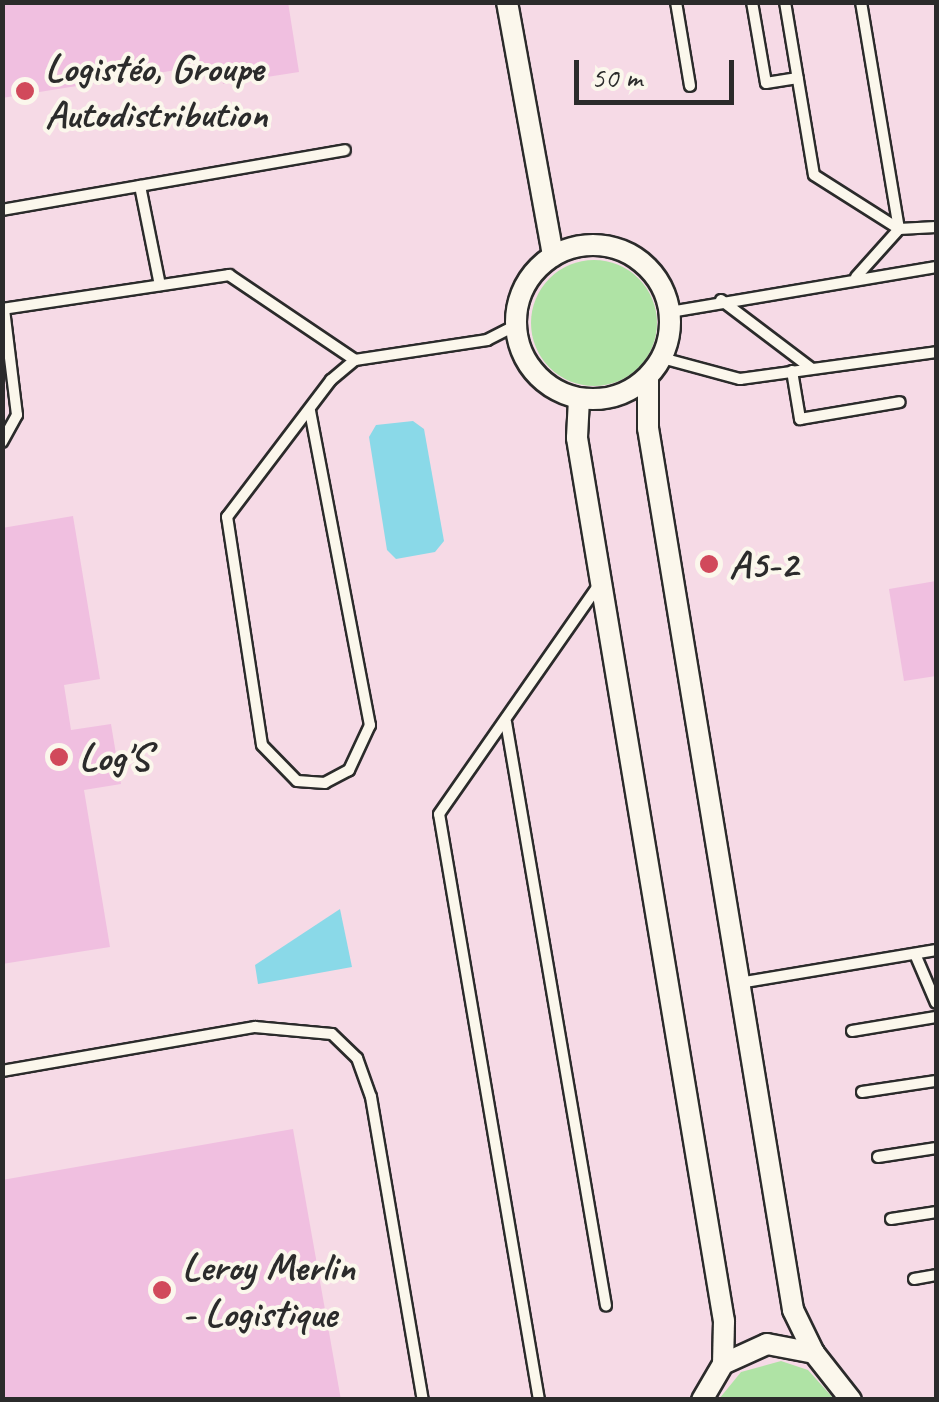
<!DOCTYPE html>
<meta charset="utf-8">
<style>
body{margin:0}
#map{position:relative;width:939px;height:1402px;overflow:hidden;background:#f8e6e8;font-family:Caveat,sans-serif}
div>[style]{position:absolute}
.built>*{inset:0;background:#f6dae6;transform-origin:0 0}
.green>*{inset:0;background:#afe3a5}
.round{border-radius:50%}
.water>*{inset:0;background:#8ad9e8}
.building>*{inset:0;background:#f0bfe0}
.roads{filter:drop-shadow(2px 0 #2b2b2b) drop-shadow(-2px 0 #2b2b2b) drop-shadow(0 2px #2b2b2b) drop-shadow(0 -2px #2b2b2b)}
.service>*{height:10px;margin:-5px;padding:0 5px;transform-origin:5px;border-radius:5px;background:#fbf7ec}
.minor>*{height:20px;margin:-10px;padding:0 10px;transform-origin:10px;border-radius:10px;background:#fbf7ec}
.minor>.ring{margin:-10px;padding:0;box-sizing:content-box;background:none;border:20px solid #fbf7ec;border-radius:50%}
.dots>*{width:28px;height:28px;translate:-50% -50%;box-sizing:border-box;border:5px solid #fbf7ec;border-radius:50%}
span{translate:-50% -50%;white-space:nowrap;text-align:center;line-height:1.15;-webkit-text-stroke:8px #fbf7ec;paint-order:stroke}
.poi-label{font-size:40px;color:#2b2b2b;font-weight:700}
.left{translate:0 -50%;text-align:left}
.frame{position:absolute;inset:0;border:5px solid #2b2b2b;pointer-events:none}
.scale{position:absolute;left:574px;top:60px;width:160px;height:45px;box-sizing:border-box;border:5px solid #2b2b2b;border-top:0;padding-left:12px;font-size:30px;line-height:35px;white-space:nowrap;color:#2b2b2b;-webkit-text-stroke:8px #fbf7ec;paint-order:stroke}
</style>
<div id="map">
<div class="built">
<i style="left:3px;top:3px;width:933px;height:1396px"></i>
</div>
<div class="green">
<i class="round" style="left:531px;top:260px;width:126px;height:126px"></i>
<i style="clip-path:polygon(781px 1361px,808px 1370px,834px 1399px,719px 1399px,741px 1372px)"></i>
</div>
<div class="water">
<i style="clip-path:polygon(413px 421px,424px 429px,444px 541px,435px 552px,396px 559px,387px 550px,369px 437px,376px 425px)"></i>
<i style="clip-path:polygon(340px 909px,352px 967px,258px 984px,255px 965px)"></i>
</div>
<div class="building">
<i style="clip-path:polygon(2px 2px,288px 2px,299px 72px,223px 84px,220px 63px,2px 98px)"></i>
<i style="clip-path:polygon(73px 516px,100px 679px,64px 685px,71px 730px,111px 724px,121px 784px,84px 790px,110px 947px,2px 964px,2px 528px)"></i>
<i style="clip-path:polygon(936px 581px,936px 676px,904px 681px,889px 589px)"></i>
<i style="clip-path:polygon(293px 1129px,341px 1400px,2px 1400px,2px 1180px)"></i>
</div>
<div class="roads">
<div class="service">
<i style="left:676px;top:2px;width:85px;rotate:80.5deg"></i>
<i style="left:752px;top:2px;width:82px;rotate:80.2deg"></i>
<i style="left:766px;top:83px;width:32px;rotate:-9deg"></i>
<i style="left:785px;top:2px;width:175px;rotate:80.5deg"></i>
<i style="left:814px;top:175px;width:101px;rotate:32.4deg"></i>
<i style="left:899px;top:229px;width:37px;rotate:-3deg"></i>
<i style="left:861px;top:2px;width:230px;rotate:80.5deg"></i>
<i style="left:140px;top:186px;width:101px;rotate:78.6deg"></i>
<i style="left:2px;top:210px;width:348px;rotate:-9.9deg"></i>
<i style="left:856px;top:277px;width:64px;rotate:-48.1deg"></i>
<i style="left:721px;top:300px;width:113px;rotate:37.1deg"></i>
<i style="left:2px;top:309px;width:230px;rotate:-8.5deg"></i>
<i style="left:229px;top:275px;width:152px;rotate:34deg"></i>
<i style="left:355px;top:360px;width:134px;rotate:-8.6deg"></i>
<i style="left:487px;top:340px;width:33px;rotate:-27deg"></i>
<i style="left:670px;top:312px;width:270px;rotate:-9.6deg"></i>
<i style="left:662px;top:358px;width:81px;rotate:15.1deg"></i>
<i style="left:740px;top:379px;width:198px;rotate:-7.8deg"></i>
<i style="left:792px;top:371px;width:49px;rotate:80.5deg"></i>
<i style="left:800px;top:419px;width:101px;rotate:-9.6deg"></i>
<i style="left:310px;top:411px;width:320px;rotate:79.2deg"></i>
<i style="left:370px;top:725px;width:50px;rotate:115deg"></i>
<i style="left:349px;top:770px;width:27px;rotate:152deg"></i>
<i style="left:325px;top:783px;width:28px;rotate:-176deg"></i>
<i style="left:297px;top:781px;width:50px;rotate:-134.2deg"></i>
<i style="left:262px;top:745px;width:231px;rotate:-98.7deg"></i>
<i style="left:227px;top:517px;width:172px;rotate:-52.8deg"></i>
<i style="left:331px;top:380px;width:31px;rotate:-40deg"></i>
<i style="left:2px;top:442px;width:31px;rotate:-61deg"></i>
<i style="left:17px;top:415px;width:107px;rotate:-97deg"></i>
<i style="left:506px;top:722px;width:592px;rotate:80.28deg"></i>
<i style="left:915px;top:954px;width:53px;rotate:66.8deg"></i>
<i style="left:739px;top:983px;width:200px;rotate:-9.5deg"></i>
<i style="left:852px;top:1031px;width:85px;rotate:-9.5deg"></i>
<i style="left:2px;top:1071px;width:257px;rotate:-9.9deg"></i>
<i style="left:255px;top:1027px;width:77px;rotate:5.2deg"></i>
<i style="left:332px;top:1034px;width:35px;rotate:44deg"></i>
<i style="left:357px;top:1058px;width:41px;rotate:70.3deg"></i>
<i style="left:371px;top:1097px;width:307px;rotate:80.3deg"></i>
<i style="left:862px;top:1092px;width:75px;rotate:-8.5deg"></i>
<i style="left:878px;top:1157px;width:59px;rotate:-8.8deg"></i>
<i style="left:891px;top:1219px;width:46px;rotate:-8.8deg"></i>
<i style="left:914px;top:1279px;width:22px;rotate:-10deg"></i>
<i style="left:539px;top:1400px;width:594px;rotate:-99.68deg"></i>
<i style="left:439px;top:814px;width:279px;rotate:-55.1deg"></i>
</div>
<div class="minor">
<i style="left:507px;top:2px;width:258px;rotate:79.7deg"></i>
<i class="ring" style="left:516px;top:245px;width:134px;height:134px"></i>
<i style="left:648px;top:377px;width:51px;rotate:90deg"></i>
<i style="left:648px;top:428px;width:894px;rotate:80.66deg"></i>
<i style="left:793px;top:1310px;width:48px;rotate:64deg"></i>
<i style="left:579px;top:399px;width:39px;rotate:93deg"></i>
<i style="left:577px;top:438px;width:895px;rotate:80.55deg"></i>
<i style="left:724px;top:1321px;width:43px;rotate:91.3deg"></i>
<i style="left:702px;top:1400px;width:42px;rotate:-59.7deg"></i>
<i style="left:723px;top:1364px;width:48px;rotate:-24.4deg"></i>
<i style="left:767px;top:1344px;width:48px;rotate:10.8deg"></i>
<i style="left:814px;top:1353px;width:60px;rotate:51.8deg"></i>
</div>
</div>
<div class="dots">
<i style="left:25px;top:91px;background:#d1495b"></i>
<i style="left:709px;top:564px;background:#d1495b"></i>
<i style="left:59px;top:757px;background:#d1495b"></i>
<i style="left:162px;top:1290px;background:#d1495b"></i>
</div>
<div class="poi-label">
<span class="left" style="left:45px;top:91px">Logistéo, Groupe<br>Autodistribution</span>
<span class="left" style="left:729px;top:564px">A5-2</span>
<span class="left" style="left:79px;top:757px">Log'S</span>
<span class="left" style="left:182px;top:1290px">Leroy Merlin<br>- Logistique</span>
</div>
<div class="frame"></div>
<div class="scale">50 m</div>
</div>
